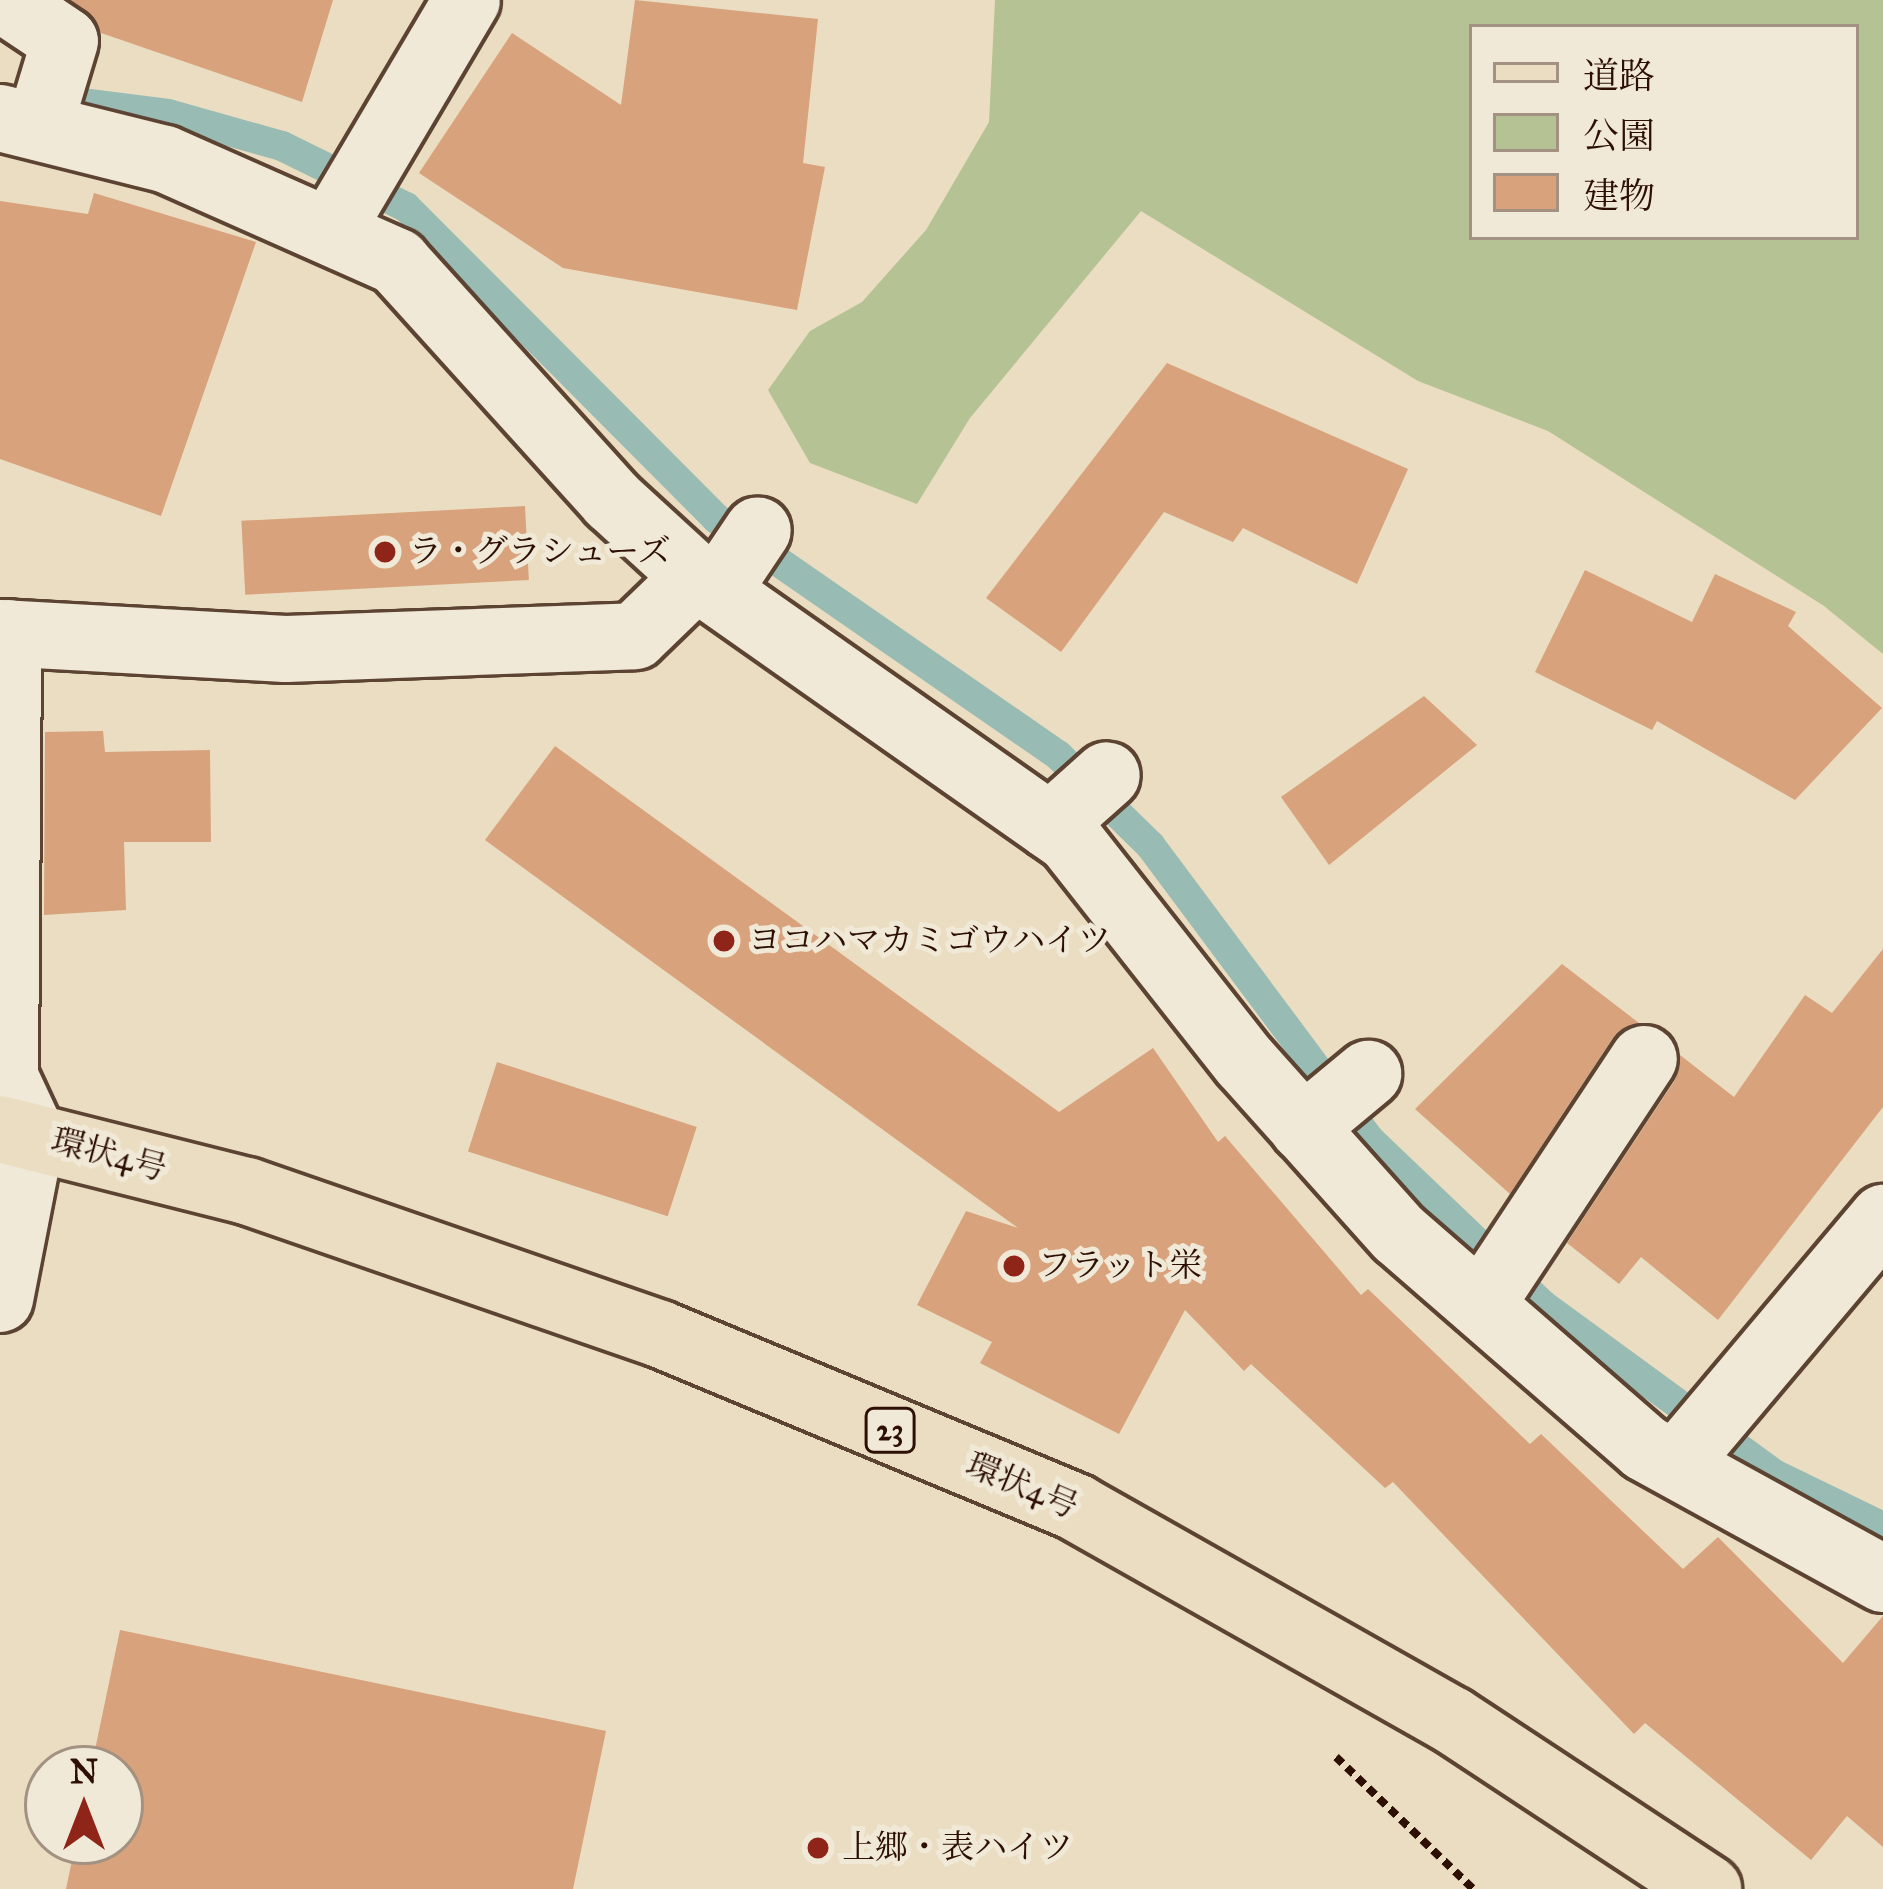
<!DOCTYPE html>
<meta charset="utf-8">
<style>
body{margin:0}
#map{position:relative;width:1883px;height:1889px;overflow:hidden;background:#eaddc1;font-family:"IM FELL Great Primer","Noto Serif JP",serif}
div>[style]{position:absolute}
.green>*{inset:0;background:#b5c294}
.stream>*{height:30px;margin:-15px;padding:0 15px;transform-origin:15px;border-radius:15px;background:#98bbb4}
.building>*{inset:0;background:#d8a27c;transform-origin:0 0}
.path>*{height:8px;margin-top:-4px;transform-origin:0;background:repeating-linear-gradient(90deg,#2d1003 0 9px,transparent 0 15px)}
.roads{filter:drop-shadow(3px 0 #5c4332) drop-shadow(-3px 0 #5c4332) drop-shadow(0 3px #5c4332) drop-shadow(0 -3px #5c4332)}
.minor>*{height:66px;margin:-33px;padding:0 33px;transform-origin:33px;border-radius:33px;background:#f1e9d7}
.major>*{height:66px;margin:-33px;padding:0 33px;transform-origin:33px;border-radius:33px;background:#eaddc1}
.dots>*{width:33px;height:33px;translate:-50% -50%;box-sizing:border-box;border:6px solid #f1e9d7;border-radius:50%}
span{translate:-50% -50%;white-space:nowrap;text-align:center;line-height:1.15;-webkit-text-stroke:10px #f1e9d7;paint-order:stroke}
.shield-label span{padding:3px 9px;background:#f1e9d7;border:3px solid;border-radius:9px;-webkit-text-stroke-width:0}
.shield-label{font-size:30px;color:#2d1003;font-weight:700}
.poi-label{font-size:33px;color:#2d1003}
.left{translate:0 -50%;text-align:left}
.street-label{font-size:33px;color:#2d1003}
.legend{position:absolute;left:1469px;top:24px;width:390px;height:216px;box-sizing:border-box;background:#f1e9d7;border:3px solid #a39282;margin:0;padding:15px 21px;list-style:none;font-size:36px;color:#2d1003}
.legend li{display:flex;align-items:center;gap:24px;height:60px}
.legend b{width:60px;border:3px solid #a39282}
.north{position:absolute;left:24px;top:1745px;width:120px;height:120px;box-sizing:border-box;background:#f1e9d7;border:3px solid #a39282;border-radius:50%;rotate:0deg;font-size:33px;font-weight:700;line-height:48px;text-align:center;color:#2d1003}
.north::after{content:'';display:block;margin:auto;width:42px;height:54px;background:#8f2418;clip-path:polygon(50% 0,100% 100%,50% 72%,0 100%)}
</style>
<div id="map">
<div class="green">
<i style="clip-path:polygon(evenodd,995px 0,1883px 0,1883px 654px,1824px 606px,1548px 431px,1418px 381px,1141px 211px,970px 418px,917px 504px,810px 463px,768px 390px,810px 331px,862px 302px,926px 230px,989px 122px,995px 0,1472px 27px,1856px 27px,1856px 237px,1472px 237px,1472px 27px)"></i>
</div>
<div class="stream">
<i style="left:42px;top:98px;width:127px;rotate:7.2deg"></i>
<i style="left:168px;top:114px;width:118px;rotate:15.7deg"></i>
<i style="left:282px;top:146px;width:138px;rotate:26.2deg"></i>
<i style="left:406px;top:207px;width:441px;rotate:45.1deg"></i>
<i style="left:717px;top:519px;width:415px;rotate:34.7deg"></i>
<i style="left:1058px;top:755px;width:129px;rotate:44.4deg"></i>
<i style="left:1150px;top:845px;width:365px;rotate:53.3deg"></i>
<i style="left:1368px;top:1138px;width:242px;rotate:43.7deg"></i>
<i style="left:1543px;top:1305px;width:286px;rotate:36.2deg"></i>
<i style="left:1774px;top:1474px;width:121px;rotate:25.9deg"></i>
</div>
<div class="building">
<i style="clip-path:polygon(71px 0,333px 0,302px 102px,101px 33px)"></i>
<i style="clip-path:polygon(635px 0,818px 19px,803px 163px,825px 167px,797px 310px,563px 268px,419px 173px,512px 33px,621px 105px)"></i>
<i style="clip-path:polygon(94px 193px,256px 242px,161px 516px,0 459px,0 201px,88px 214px)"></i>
<i style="clip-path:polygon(1167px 363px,1408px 469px,1357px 584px,1243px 528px,1233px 542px,1164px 512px,1061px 652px,986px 598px)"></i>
<i style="left:525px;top:506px;width:74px;height:284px;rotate:87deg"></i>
<i style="clip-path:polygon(1585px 570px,1692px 622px,1715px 574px,1796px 612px,1788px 626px,1882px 708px,1795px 800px,1657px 721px,1652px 730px,1535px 672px)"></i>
<i style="clip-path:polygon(1424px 696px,1477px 745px,1329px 865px,1281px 797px)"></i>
<i style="clip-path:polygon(103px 731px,105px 752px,210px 750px,211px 842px,124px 842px,126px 910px,44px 915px,45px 732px)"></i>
<i style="clip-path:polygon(555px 746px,1059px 1112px,1153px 1048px,1218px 1142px,1225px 1136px,1361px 1295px,1368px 1289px,1530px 1444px,1541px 1434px,1683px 1569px,1718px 1537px,1843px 1663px,1883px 1616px,1883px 1847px,1847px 1816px,1811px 1860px,1645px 1723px,1634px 1734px,1393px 1482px,1385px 1488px,1251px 1364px,1244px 1371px,1185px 1310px,1119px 1434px,980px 1363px,992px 1342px,917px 1305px,966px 1211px,1018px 1228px,485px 840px)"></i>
<i style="clip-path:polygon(1883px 949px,1883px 1107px,1718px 1320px,1641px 1257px,1619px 1284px,1567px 1243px,1675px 1080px,1680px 1055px,1734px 1097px,1805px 995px,1832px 1013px)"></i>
<i style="clip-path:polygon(1562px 964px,1639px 1023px,1613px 1038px,1510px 1194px,1415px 1109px)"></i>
<i style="left:497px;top:1062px;width:210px;height:94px;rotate:18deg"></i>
<i style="clip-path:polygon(120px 1630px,606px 1731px,573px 1889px,66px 1889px,76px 1841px,120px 1841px,120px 1769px,91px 1769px)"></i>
</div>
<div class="path">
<i style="left:1336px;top:1757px;width:190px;rotate:43.9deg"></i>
</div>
<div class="roads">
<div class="minor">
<i style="left:4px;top:0;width:73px;rotate:33.9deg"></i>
<i style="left:65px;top:41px;width:90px;rotate:106.8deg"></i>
<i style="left:0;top:118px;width:170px;rotate:14deg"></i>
<i style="left:165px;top:159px;width:254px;rotate:23.9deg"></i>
<i style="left:397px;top:262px;width:321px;rotate:47.9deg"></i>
<i style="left:612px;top:500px;width:114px;rotate:42.5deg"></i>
<i style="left:696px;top:577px;width:457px;rotate:35.1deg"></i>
<i style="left:1070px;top:840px;width:283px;rotate:51.8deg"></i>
<i style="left:1245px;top:1062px;width:231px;rotate:48.2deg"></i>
<i style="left:1399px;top:1234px;width:326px;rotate:41deg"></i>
<i style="left:1645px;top:1448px;width:272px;rotate:28.8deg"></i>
<i style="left:331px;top:230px;width:267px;rotate:-59.4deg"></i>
<i style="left:717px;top:591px;width:73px;rotate:-56.1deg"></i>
<i style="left:0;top:633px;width:286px;rotate:3.2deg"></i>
<i style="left:286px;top:649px;width:349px;rotate:-2.1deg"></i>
<i style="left:635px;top:636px;width:85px;rotate:-44deg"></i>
<i style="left:1050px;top:826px;width:76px;rotate:-41.8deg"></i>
<i style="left:1303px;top:1128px;width:85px;rotate:-39.7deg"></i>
<i style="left:0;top:1299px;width:167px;rotate:-79deg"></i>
<i style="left:32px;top:1135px;width:64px;rotate:-115deg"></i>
<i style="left:5px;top:1077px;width:444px;rotate:-89.6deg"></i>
<i style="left:1481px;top:1305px;width:295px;rotate:-56.5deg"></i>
<i style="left:1676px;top:1464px;width:322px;rotate:-49.9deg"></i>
</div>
<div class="major">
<i style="left:0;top:1129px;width:255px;rotate:14.1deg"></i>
<i style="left:247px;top:1191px;width:437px;rotate:19.1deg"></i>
<i style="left:660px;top:1334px;width:452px;rotate:22.6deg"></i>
<i style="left:1077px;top:1508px;width:431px;rotate:29.5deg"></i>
<i style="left:1452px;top:1720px;width:307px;rotate:33.4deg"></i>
</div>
</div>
<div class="dots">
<i style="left:385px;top:552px;background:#8f2418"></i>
<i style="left:724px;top:941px;background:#8f2418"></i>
<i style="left:1014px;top:1266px;background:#8f2418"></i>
<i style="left:818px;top:1848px;background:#8f2418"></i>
</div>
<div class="shield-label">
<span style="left:890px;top:1430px">23</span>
</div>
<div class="poi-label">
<span class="left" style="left:409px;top:552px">ラ・グラシューズ</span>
<span class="left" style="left:748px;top:941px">ヨコハマカミゴウハイツ</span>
<span class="left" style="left:1038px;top:1266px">フラット栄</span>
<span class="left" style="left:842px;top:1848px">上郷・表ハイツ</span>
</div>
<div class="street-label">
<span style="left:109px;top:1155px;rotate:15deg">環状4号</span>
<span style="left:1022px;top:1486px;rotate:23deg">環状4号</span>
</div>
<ul class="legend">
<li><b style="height:15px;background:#eaddc1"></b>道路</li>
<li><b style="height:33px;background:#b5c294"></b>公園</li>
<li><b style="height:33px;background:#d8a27c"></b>建物</li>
</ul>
<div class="north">N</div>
</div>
